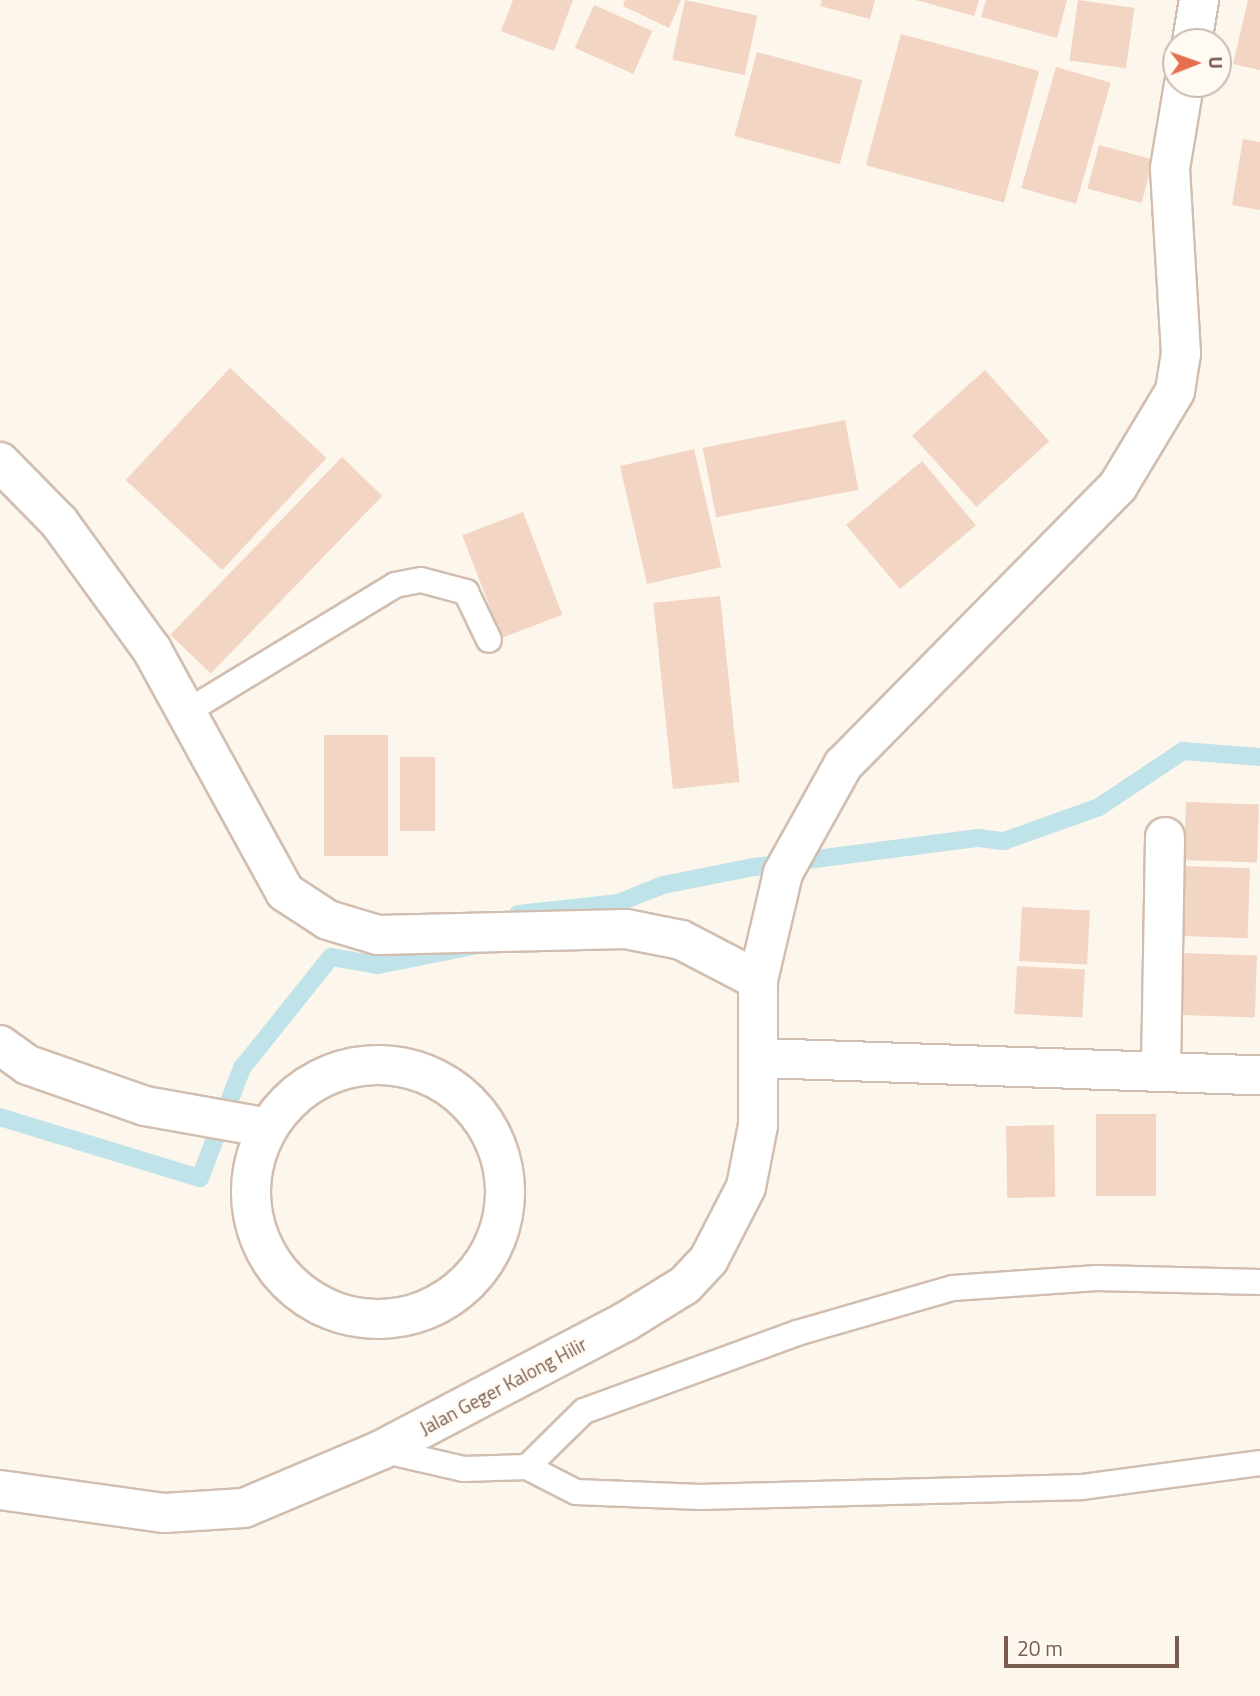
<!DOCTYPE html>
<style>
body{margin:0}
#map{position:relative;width:1260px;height:1696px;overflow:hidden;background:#fdf6ec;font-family:"Titillium Web",sans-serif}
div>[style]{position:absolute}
.stream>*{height:18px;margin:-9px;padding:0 9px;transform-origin:9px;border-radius:9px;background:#bfe3e8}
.building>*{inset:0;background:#f3d5c3;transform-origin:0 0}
.roads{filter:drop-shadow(2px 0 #d1beb0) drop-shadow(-2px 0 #d1beb0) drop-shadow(0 2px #d1beb0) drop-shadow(0 -2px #d1beb0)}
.service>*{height:24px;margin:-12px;padding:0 12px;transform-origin:12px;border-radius:12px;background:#fff}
.minor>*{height:38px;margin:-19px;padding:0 19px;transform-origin:19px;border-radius:19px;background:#fff}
.minor>.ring{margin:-19px;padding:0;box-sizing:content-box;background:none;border:38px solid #fff;border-radius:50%}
.tertiary>*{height:38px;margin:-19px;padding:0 19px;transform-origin:19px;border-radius:19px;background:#fff}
span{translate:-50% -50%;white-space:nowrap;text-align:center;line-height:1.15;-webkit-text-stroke:5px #fffaf3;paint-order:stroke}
.street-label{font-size:19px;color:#7a5c4d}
.north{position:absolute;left:1162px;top:28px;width:70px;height:70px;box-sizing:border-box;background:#fffaf3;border:2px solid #cabbb1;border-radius:50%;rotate:89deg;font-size:19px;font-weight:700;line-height:28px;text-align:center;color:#7a5c4d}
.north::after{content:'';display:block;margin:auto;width:24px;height:32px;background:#e76f51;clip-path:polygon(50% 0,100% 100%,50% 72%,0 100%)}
.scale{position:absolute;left:1004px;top:1636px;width:175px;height:32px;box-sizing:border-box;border:4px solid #7a5c4d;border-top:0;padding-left:9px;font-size:21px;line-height:24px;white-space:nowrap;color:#7a5c4d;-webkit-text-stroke:5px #fffaf3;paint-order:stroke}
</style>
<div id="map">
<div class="stream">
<i style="left:518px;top:914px;width:101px;rotate:-6.3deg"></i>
<i style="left:618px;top:903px;width:48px;rotate:-21.8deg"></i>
<i style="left:663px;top:885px;width:93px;rotate:-11.2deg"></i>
<i style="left:754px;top:867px;width:226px;rotate:-7.4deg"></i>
<i style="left:978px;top:838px;width:26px;rotate:7deg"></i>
<i style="left:1004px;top:841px;width:101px;rotate:-19.7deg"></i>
<i style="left:1099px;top:807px;width:101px;rotate:-33.7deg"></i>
<i style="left:1183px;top:751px;width:77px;rotate:4.5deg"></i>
<i style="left:0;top:1117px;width:209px;rotate:17deg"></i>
<i style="left:200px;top:1178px;width:118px;rotate:-69.1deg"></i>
<i style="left:242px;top:1068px;width:142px;rotate:-51.3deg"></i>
<i style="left:331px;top:957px;width:48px;rotate:9.7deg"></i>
<i style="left:378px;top:965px;width:97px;rotate:-11.3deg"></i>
</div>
<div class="building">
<i style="clip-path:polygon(513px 0,573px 0,554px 51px,501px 31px)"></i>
<i style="clip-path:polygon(625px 0,681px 0,669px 28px,623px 6px)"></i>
<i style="left:685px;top:0;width:74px;height:61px;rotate:12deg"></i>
<i style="clip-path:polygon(822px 0,875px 0,870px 19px,820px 6px)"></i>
<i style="clip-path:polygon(916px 0,979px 0,974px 16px)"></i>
<i style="clip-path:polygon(986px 0,1067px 0,1057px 38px,981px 17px)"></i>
<i style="left:1078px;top:0;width:57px;height:61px;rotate:8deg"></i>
<i style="clip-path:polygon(1248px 0,1260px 0,1260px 70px,1233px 64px)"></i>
<i style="left:594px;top:5px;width:64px;height:47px;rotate:24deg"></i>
<i style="left:901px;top:34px;width:143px;height:136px;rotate:15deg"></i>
<i style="left:757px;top:52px;width:109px;height:87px;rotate:15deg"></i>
<i style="left:1056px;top:67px;width:57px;height:126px;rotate:16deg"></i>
<i style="clip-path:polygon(1243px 139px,1260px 142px,1260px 210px,1232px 205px)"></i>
<i style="left:1099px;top:145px;width:56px;height:45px;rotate:15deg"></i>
<i style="left:230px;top:368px;width:132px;height:153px;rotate:43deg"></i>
<i style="left:985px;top:370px;width:96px;height:98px;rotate:48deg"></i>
<i style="left:845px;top:420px;width:71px;height:145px;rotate:79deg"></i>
<i style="left:694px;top:449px;width:121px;height:76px;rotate:77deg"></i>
<i style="left:342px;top:457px;width:56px;height:247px;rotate:44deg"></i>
<i style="left:922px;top:461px;width:84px;height:99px;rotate:50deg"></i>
<i style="left:523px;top:512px;width:110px;height:65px;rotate:69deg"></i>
<i style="left:720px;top:596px;width:187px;height:67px;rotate:84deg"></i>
<i style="left:388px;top:735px;width:121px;height:64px;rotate:90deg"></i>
<i style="left:400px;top:757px;width:35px;height:74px"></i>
<i style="left:1186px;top:802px;width:73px;height:58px;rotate:2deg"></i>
<i style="left:1185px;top:866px;width:65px;height:70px;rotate:2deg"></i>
<i style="left:1022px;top:907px;width:68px;height:54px;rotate:3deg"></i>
<i style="left:1183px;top:953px;width:74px;height:62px;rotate:2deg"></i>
<i style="left:1017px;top:966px;width:68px;height:48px;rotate:3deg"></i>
<i style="left:1096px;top:1114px;width:60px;height:82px"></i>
<i style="left:1054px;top:1125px;width:72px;height:48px;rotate:89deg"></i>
</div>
<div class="roads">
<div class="service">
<i style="left:183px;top:714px;width:248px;rotate:-31.3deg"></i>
<i style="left:395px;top:585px;width:26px;rotate:-11deg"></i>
<i style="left:421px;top:580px;width:47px;rotate:14.9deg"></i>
<i style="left:466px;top:592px;width:53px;rotate:64.4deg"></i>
<i style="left:381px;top:1450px;width:85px;rotate:12.9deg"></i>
<i style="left:464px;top:1469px;width:63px;rotate:-1.8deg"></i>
<i style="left:527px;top:1467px;width:80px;rotate:-44.5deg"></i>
<i style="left:584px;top:1411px;width:227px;rotate:-20.1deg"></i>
<i style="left:797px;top:1333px;width:162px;rotate:-16.1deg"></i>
<i style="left:953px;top:1288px;width:144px;rotate:-4deg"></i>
<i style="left:1097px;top:1278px;width:163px;rotate:1.4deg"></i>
<i style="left:527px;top:1467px;width:55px;rotate:27deg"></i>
<i style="left:576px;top:1492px;width:125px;rotate:2.3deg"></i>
<i style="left:701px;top:1497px;width:381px;rotate:-1.5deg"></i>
<i style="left:1082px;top:1487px;width:180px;rotate:-7.7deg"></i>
</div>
<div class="minor">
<i style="left:0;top:1045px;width:34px;rotate:36deg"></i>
<i style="left:28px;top:1065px;width:124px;rotate:19.3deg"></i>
<i style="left:145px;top:1106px;width:120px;rotate:10.1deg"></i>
<i style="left:762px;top:1058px;width:498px;rotate:2deg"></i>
<i class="ring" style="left:251px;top:1065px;width:216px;height:216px"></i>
<i style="left:1161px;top:1069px;width:232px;rotate:-89deg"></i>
</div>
<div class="tertiary">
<i style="left:1192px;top:42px;width:43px;rotate:-80.5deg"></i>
<i style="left:0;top:462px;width:84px;rotate:45.5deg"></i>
<i style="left:59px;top:522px;width:158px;rotate:54deg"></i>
<i style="left:152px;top:650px;width:276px;rotate:61.2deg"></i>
<i style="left:285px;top:892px;width:51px;rotate:33.1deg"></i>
<i style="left:328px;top:920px;width:52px;rotate:16.7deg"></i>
<i style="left:378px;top:935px;width:248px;rotate:-1.4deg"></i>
<i style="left:626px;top:929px;width:56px;rotate:11.3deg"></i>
<i style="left:681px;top:940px;width:87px;rotate:27.5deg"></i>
<i style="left:0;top:1490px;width:166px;rotate:8deg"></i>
<i style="left:164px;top:1513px;width:80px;rotate:-3.6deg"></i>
<i style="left:244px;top:1508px;width:149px;rotate:-22.9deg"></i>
<i style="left:381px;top:1450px;width:276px;rotate:-27.7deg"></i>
<i style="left:625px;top:1322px;width:70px;rotate:-31.7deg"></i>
<i style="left:685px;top:1285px;width:35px;rotate:-47deg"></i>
<i style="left:709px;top:1259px;width:81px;rotate:-62.8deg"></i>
<i style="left:746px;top:1187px;width:63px;rotate:-79deg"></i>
<i style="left:758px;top:1125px;width:145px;rotate:-90deg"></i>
<i style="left:758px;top:980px;width:110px;rotate:-76.8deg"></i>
<i style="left:783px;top:873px;width:124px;rotate:-60.9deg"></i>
<i style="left:843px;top:765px;width:392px;rotate:-45.4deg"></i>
<i style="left:1118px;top:486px;width:111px;rotate:-59deg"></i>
<i style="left:1175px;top:391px;width:37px;rotate:-81deg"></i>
<i style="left:1181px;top:354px;width:186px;rotate:-93.4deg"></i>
<i style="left:1170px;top:168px;width:85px;rotate:-80.5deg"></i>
</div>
</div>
<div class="street-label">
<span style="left:503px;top:1386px;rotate:-28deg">Jalan Geger Kalong Hilir</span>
</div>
<div class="north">U</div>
<div class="scale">20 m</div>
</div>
